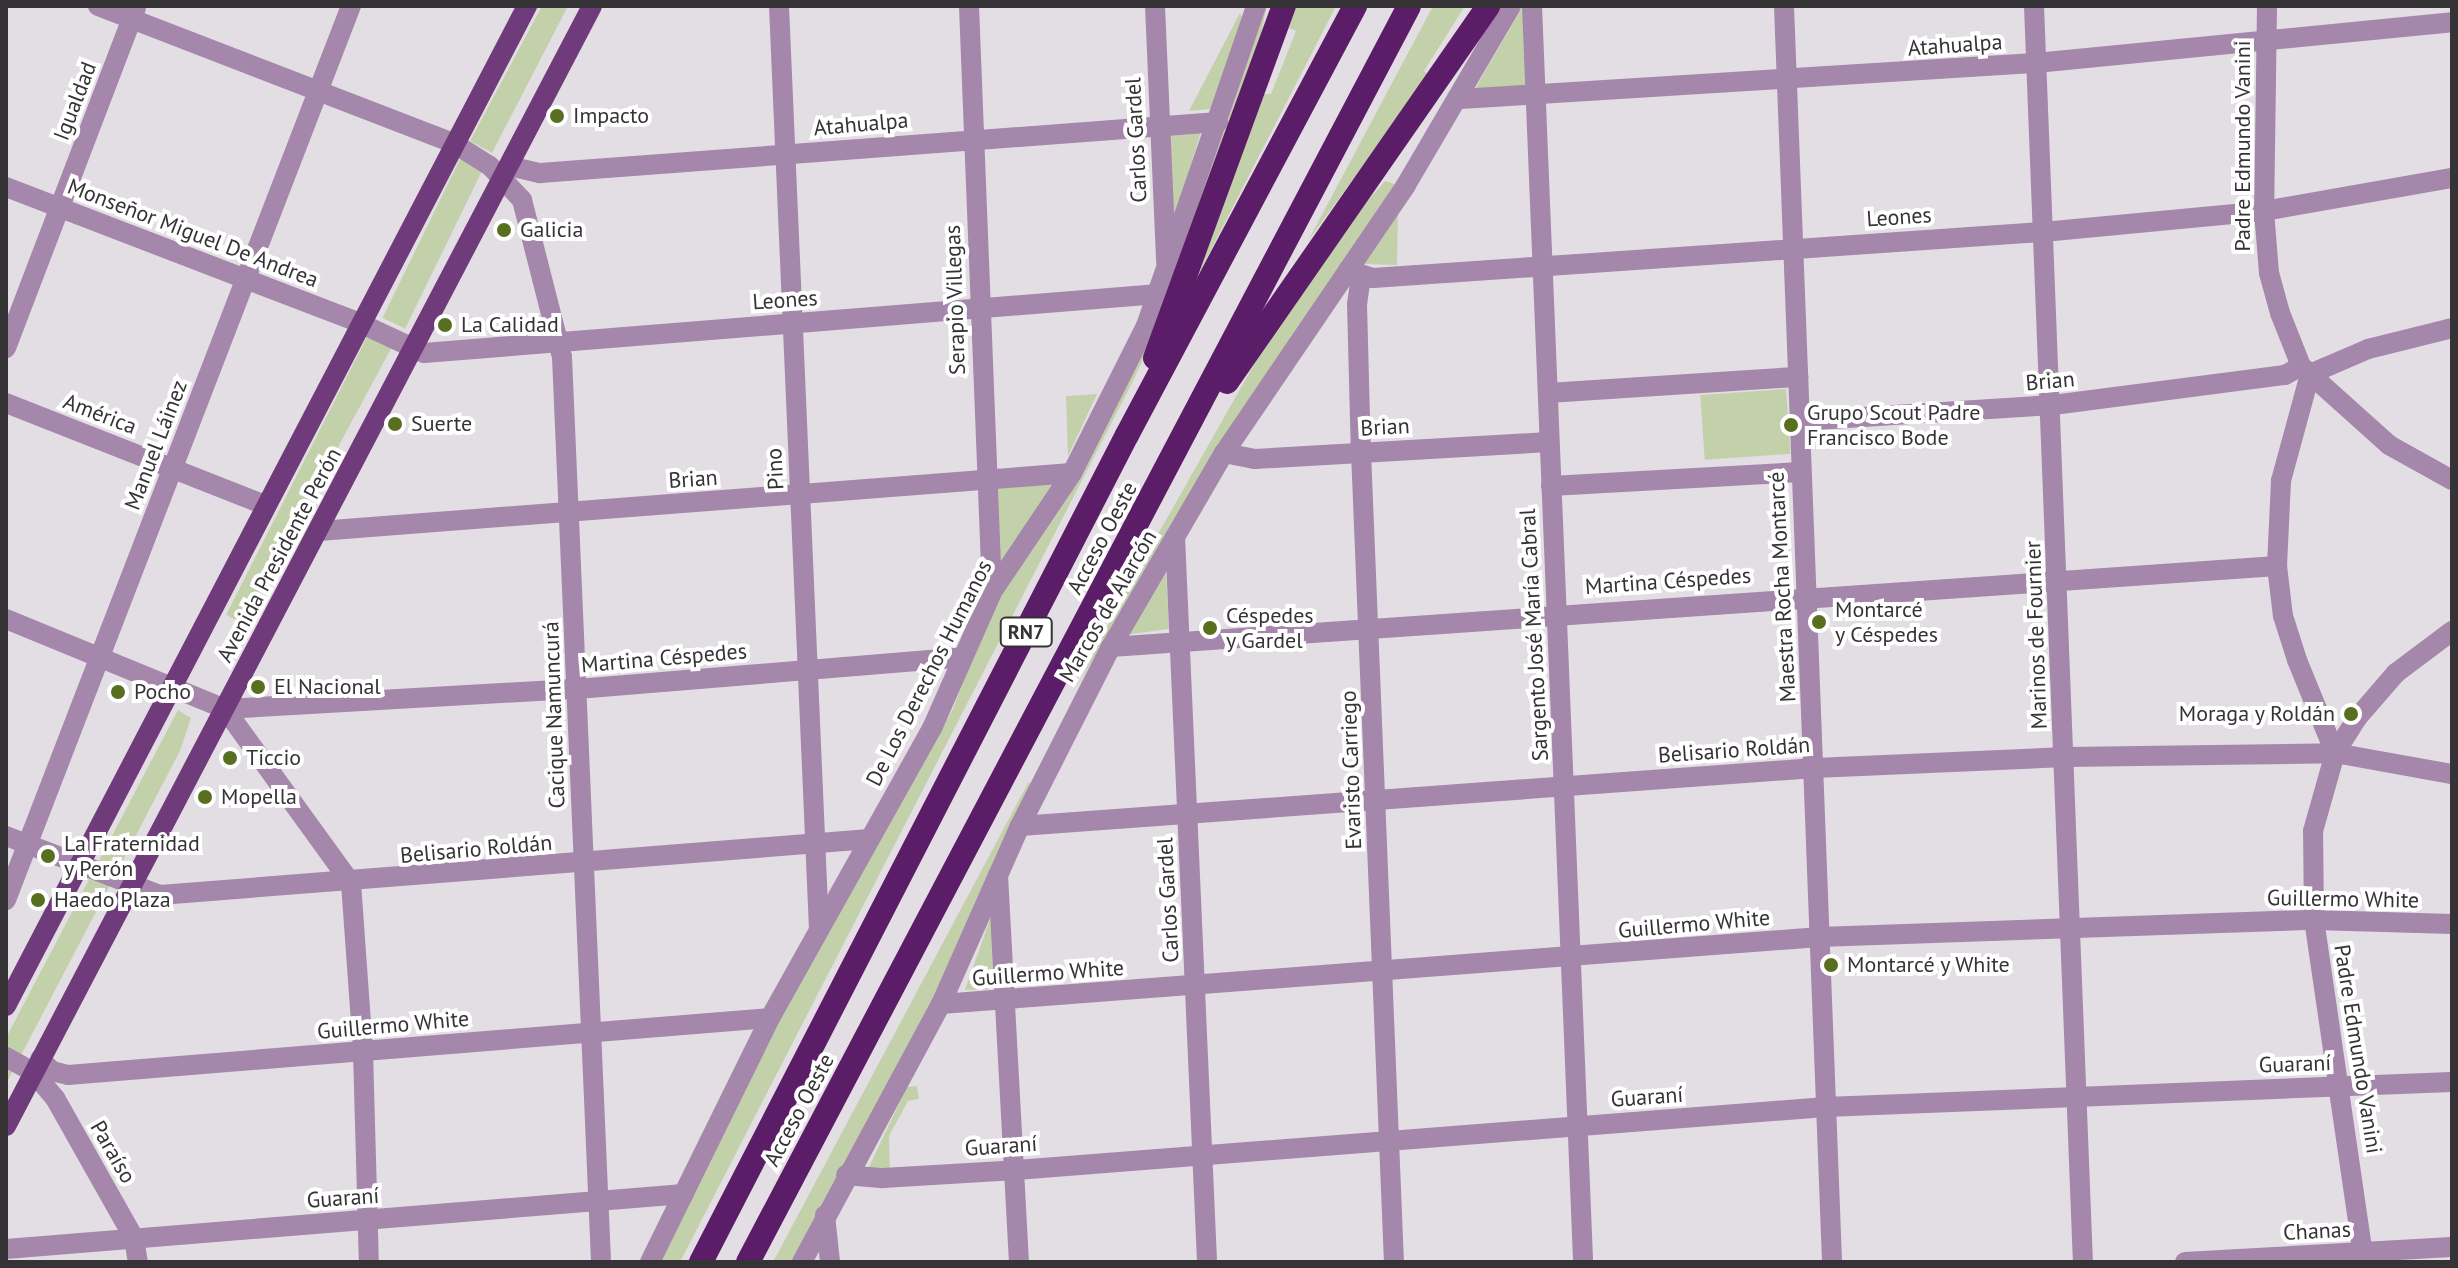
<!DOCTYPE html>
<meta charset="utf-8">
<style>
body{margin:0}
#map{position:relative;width:2458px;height:1268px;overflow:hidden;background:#e2dee3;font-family:"PT Sans",sans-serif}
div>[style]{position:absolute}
.green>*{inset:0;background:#c3d1ab;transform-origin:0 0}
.minor>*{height:20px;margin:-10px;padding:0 10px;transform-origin:10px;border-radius:10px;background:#a487aa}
.major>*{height:20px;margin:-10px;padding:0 10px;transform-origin:10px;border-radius:10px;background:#703b7a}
.highway>*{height:24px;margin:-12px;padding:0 12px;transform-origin:12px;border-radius:12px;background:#5c1d68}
.dots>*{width:22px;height:22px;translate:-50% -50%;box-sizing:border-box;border:4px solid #fff;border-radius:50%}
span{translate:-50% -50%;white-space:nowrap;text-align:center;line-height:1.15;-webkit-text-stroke:8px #fff;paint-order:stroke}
.shield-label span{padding:2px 6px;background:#fff;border:2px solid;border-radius:6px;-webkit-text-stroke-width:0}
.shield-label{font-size:20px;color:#353335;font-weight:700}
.street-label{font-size:22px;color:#353335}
.poi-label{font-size:22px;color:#353335}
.left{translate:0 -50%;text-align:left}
.right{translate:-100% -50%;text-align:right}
.frame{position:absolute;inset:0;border:8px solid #353335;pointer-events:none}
</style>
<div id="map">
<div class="green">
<i style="clip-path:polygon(542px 6px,568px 6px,492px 153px,470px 141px)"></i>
<i style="clip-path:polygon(1267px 6px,1249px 88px,1165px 312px,1131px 385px,680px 1262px,656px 1262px,806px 964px,953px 709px,984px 625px,1154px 323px)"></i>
<i style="clip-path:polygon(1291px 6px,1336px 6px,1196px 279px,1259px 94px,1271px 94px,1296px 31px,1289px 28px)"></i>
<i style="clip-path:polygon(1433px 6px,1465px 6px,1424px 71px,1429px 75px,1308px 241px)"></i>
<i style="clip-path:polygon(1523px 6px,1530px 92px,1472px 94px)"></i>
<i style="clip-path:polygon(1240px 13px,1244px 22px,1211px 109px,1189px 111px)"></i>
<i style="clip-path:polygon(1201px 131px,1173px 224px,1169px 135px)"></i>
<i style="left:462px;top:155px;width:25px;height:181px;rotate:26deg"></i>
<i style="clip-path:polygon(1385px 181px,1395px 184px,1168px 529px,1076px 689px,1119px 603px,1286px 308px,1327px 247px)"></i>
<i style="clip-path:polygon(1398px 210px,1397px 265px,1364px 264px)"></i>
<i style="clip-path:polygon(368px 335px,392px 347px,243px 623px,226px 615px)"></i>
<i style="left:1786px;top:389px;width:65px;height:86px;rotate:86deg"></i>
<i style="clip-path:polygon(1097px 394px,1068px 456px,1066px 396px)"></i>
<i style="clip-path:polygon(1058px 482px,998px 570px,996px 485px)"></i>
<i style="clip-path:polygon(1166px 572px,1169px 629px,1124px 635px)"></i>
<i style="clip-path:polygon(178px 710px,191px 718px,180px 751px,6px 1084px,6px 1038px)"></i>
<i style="clip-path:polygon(1028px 783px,1032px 783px,938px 992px,794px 1262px,773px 1262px)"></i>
<i style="clip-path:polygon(997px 917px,996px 989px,965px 990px,990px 919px)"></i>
<i style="clip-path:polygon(917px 1086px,919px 1099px,908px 1101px,889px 1136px,890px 1169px,868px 1169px,907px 1087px)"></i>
</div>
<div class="minor">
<i style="left:98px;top:6px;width:383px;rotate:21.1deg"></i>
<i style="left:455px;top:144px;width:41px;rotate:32.2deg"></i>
<i style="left:490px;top:166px;width:47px;rotate:46.7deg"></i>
<i style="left:522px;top:200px;width:162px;rotate:75.7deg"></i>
<i style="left:562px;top:357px;width:906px;rotate:87.53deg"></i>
<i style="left:779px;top:6px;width:924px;rotate:87.52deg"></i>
<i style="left:969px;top:6px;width:586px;rotate:87.75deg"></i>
<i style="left:1155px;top:6px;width:256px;rotate:87.5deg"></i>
<i style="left:1532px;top:6px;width:1257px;rotate:87.67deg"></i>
<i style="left:1784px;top:6px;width:1257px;rotate:87.81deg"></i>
<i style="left:2034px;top:6px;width:1257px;rotate:87.77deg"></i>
<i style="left:2267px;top:6px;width:205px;rotate:90.8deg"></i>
<i style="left:2264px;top:211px;width:62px;rotate:85.4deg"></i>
<i style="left:2269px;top:273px;width:41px;rotate:74.6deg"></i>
<i style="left:2280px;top:313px;width:57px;rotate:68.4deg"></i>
<i style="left:2301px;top:366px;width:118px;rotate:41.9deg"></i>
<i style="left:2389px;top:445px;width:72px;rotate:29.1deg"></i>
<i style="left:1460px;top:99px;width:577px;rotate:-3.58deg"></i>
<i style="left:2036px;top:63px;width:418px;rotate:-5.6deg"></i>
<i style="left:509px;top:166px;width:32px;rotate:13deg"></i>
<i style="left:540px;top:173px;width:680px;rotate:-4.3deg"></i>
<i style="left:6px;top:187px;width:381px;rotate:21deg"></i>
<i style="left:362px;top:324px;width:68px;rotate:25.1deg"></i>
<i style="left:424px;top:353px;width:737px;rotate:-4.59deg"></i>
<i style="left:1348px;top:270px;width:26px;rotate:18deg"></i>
<i style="left:1373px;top:278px;width:672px;rotate:-3.93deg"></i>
<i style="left:2043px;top:232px;width:222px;rotate:-5.4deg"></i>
<i style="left:2264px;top:211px;width:191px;rotate:-10deg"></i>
<i style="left:1361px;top:276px;width:28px;rotate:98deg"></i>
<i style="left:1357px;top:304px;width:148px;rotate:88.5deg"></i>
<i style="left:1361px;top:452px;width:811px;rotate:87.67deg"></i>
<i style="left:6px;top:348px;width:364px;rotate:-69.1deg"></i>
<i style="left:2310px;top:374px;width:111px;rotate:105.2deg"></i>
<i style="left:2281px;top:481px;width:85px;rotate:92.7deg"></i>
<i style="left:2277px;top:566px;width:50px;rotate:83.2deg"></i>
<i style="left:2283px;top:616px;width:46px;rotate:72.3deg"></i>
<i style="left:2297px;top:660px;width:100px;rotate:67.8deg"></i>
<i style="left:2310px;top:374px;width:63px;rotate:-23.3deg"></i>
<i style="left:2368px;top:349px;width:87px;rotate:-14deg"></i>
<i style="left:1548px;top:393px;width:251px;rotate:-3.7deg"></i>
<i style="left:6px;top:403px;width:278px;rotate:21.5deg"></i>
<i style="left:1799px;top:421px;width:255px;rotate:-3.6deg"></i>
<i style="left:2053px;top:405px;width:234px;rotate:-7.4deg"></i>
<i style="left:2285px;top:375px;width:18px;rotate:-29deg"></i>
<i style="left:1224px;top:453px;width:32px;rotate:11deg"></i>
<i style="left:1255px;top:459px;width:294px;rotate:-3.3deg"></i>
<i style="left:1551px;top:486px;width:250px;rotate:-3.2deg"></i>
<i style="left:319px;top:531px;width:755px;rotate:-4.4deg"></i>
<i style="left:1175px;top:537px;width:726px;rotate:87.47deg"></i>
<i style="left:6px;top:619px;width:237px;rotate:22.3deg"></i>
<i style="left:225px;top:709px;width:215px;rotate:54.1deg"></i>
<i style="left:351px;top:883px;width:169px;rotate:85.9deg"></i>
<i style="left:363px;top:1052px;width:210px;rotate:88.4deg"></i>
<i style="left:1111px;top:647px;width:1169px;rotate:-3.97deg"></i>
<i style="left:225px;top:709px;width:353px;rotate:-3.3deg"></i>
<i style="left:577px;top:689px;width:387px;rotate:-4.7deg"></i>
<i style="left:1020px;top:826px;width:797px;rotate:-4.17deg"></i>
<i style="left:1815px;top:768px;width:250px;rotate:-2.5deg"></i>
<i style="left:2065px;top:757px;width:270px;rotate:-0.8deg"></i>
<i style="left:2335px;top:753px;width:119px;rotate:10.2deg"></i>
<i style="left:6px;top:836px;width:165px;rotate:21deg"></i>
<i style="left:160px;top:895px;width:712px;rotate:-4.51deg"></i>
<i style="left:998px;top:875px;width:388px;rotate:86.9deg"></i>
<i style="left:6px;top:900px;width:958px;rotate:-68.9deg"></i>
<i style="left:941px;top:1004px;width:881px;rotate:-4.36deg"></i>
<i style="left:1819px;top:937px;width:495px;rotate:-2deg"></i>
<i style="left:2314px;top:920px;width:138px;rotate:1.7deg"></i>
<i style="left:6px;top:1057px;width:31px;rotate:29deg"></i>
<i style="left:33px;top:1072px;width:34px;rotate:50deg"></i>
<i style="left:55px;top:1098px;width:161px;rotate:60.6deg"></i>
<i style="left:134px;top:1238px;width:24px;rotate:81deg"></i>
<i style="left:40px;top:1059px;width:17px;rotate:45deg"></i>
<i style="left:52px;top:1071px;width:16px;rotate:14deg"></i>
<i style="left:68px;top:1075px;width:704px;rotate:-4.64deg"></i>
<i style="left:846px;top:1175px;width:37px;rotate:5deg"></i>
<i style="left:883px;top:1178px;width:133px;rotate:-3.4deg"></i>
<i style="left:1016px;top:1170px;width:812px;rotate:-4.45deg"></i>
<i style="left:1826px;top:1107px;width:626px;rotate:-2.29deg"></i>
<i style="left:825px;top:1215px;width:47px;rotate:83.9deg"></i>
<i style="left:6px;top:1249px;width:680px;rotate:-4.64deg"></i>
<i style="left:650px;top:1262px;width:272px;rotate:-63.8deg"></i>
<i style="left:770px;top:1018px;width:334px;rotate:-60.8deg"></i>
<i style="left:933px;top:726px;width:146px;rotate:-66.2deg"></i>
<i style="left:992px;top:592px;width:143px;rotate:-56.1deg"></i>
<i style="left:1072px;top:473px;width:165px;rotate:-63.3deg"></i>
<i style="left:1146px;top:326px;width:338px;rotate:-71deg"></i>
<i style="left:802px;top:1262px;width:293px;rotate:-61.7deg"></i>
<i style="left:941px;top:1004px;width:195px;rotate:-66.1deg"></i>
<i style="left:1020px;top:826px;width:201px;rotate:-63.1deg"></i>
<i style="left:1111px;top:647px;width:225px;rotate:-59.8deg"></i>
<i style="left:1224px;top:453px;width:324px;rotate:-55.8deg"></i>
<i style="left:1406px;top:185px;width:208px;rotate:-59.6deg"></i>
<i style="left:2185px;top:1262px;width:267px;rotate:-3.2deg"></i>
<i style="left:2364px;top:1262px;width:346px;rotate:-98.3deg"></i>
<i style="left:2314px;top:920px;width:89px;rotate:-90.6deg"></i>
<i style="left:2313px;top:831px;width:81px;rotate:-74.2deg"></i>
<i style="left:2335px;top:753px;width:41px;rotate:-57.8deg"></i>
<i style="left:2357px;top:718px;width:60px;rotate:-49.1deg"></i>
<i style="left:2396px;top:673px;width:70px;rotate:-36.9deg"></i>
</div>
<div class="major">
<i style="left:6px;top:1006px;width:1128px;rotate:-62.48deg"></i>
<i style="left:6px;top:1126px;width:1264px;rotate:-62.38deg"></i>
</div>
<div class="highway">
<i style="left:1155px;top:358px;width:375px;rotate:-69.9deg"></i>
<i style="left:1227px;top:382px;width:458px;rotate:-55.2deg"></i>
<i style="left:701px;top:1262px;width:930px;rotate:-62.75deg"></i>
<i style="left:1127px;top:435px;width:486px;rotate:-62deg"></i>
<i style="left:748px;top:1262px;width:1419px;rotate:-62.24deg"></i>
</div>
<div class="dots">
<i style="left:557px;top:116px;background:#586f20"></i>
<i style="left:504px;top:230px;background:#586f20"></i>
<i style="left:445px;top:325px;background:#586f20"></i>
<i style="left:395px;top:424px;background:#586f20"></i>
<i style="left:1791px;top:425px;background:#586f20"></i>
<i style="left:1819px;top:622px;background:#586f20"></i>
<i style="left:1210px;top:628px;background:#586f20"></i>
<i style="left:258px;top:687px;background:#586f20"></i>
<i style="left:118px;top:692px;background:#586f20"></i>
<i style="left:2351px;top:714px;background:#586f20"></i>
<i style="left:230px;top:758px;background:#586f20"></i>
<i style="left:205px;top:797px;background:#586f20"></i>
<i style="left:48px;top:856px;background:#586f20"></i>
<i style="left:38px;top:900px;background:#586f20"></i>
<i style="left:1831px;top:965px;background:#586f20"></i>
</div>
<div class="shield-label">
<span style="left:1026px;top:632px">RN7</span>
</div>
<div class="street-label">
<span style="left:1955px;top:45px;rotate:-4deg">Atahualpa</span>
<span style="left:75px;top:101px;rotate:-69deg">Igualdad</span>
<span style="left:861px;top:124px;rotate:-5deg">Atahualpa</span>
<span style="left:1136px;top:140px;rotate:-93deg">Carlos Gardel</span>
<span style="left:2243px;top:146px;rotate:-90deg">Padre Edmundo Vanini</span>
<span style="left:1899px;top:217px;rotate:-4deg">Leones</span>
<span style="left:193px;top:233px;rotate:21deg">Monseñor Miguel De Andrea</span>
<span style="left:785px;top:300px;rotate:-4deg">Leones</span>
<span style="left:955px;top:300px;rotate:-92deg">Serapio Villegas</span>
<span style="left:2050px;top:381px;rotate:-5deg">Brian</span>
<span style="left:100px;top:414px;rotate:21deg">América</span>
<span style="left:1385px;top:427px;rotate:-3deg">Brian</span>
<span style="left:156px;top:445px;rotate:-69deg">Manuel Láinez</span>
<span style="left:775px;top:469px;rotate:-93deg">Pino</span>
<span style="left:693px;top:479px;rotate:-4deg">Brian</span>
<span style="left:1102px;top:538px;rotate:-62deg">Acceso Oeste</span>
<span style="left:279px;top:555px;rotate:-62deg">Avenida Presidente Perón</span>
<span style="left:1668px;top:581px;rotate:-4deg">Martina Céspedes</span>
<span style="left:1782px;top:587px;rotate:-93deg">Maestra Rocha Montarcé</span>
<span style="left:1108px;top:606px;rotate:-60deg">Marcos de Alarcón</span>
<span style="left:1534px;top:635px;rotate:-93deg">Sargento José María Cabral</span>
<span style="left:2036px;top:635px;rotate:-92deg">Marinos de Fournier</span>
<span style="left:664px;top:658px;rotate:-5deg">Martina Céspedes</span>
<span style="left:929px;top:673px;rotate:-63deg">De Los Derechos Humanos</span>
<span style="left:554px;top:715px;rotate:-92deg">Cacique Namuncurá</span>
<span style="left:1734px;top:750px;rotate:-4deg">Belisario Roldán</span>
<span style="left:1351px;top:770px;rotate:-92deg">Evaristo Carriego</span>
<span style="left:476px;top:849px;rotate:-5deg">Belisario Roldán</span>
<span style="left:2343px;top:899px;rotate:1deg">Guillermo White</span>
<span style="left:1168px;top:900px;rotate:-93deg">Carlos Gardel</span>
<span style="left:1694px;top:924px;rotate:-5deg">Guillermo White</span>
<span style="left:1048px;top:973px;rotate:-4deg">Guillermo White</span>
<span style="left:393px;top:1025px;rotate:-5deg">Guillermo White</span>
<span style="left:2358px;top:1049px;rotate:81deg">Padre Edmundo Vanini</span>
<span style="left:2295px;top:1064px;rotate:-2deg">Guaraní</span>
<span style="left:1647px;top:1097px;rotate:-4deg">Guaraní</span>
<span style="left:799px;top:1110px;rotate:-62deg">Acceso Oeste</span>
<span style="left:1001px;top:1146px;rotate:-4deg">Guaraní</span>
<span style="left:113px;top:1152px;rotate:60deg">Paraíso</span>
<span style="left:343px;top:1198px;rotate:-4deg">Guaraní</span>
<span style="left:2317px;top:1231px;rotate:-3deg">Chanas</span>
</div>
<div class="poi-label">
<span class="left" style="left:573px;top:116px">Impacto</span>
<span class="left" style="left:520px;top:230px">Galicia</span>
<span class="left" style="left:461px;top:325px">La Calidad</span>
<span class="left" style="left:1807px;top:425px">Grupo Scout Padre<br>Francisco Bode</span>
<span class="left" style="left:411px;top:424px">Suerte</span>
<span class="left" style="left:1835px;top:622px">Montarcé<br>y Céspedes</span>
<span class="left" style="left:1226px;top:628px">Céspedes<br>y Gardel</span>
<span class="left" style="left:274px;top:687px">El Nacional</span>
<span class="left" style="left:134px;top:692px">Pocho</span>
<span class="right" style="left:2335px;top:714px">Moraga y Roldán</span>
<span class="left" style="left:246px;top:758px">Ticcio</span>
<span class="left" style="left:221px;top:797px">Mopella</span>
<span class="left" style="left:64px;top:856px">La Fraternidad<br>y Perón</span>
<span class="left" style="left:54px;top:900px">Haedo Plaza</span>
<span class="left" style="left:1847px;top:965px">Montarcé y White</span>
</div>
<div class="frame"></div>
</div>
